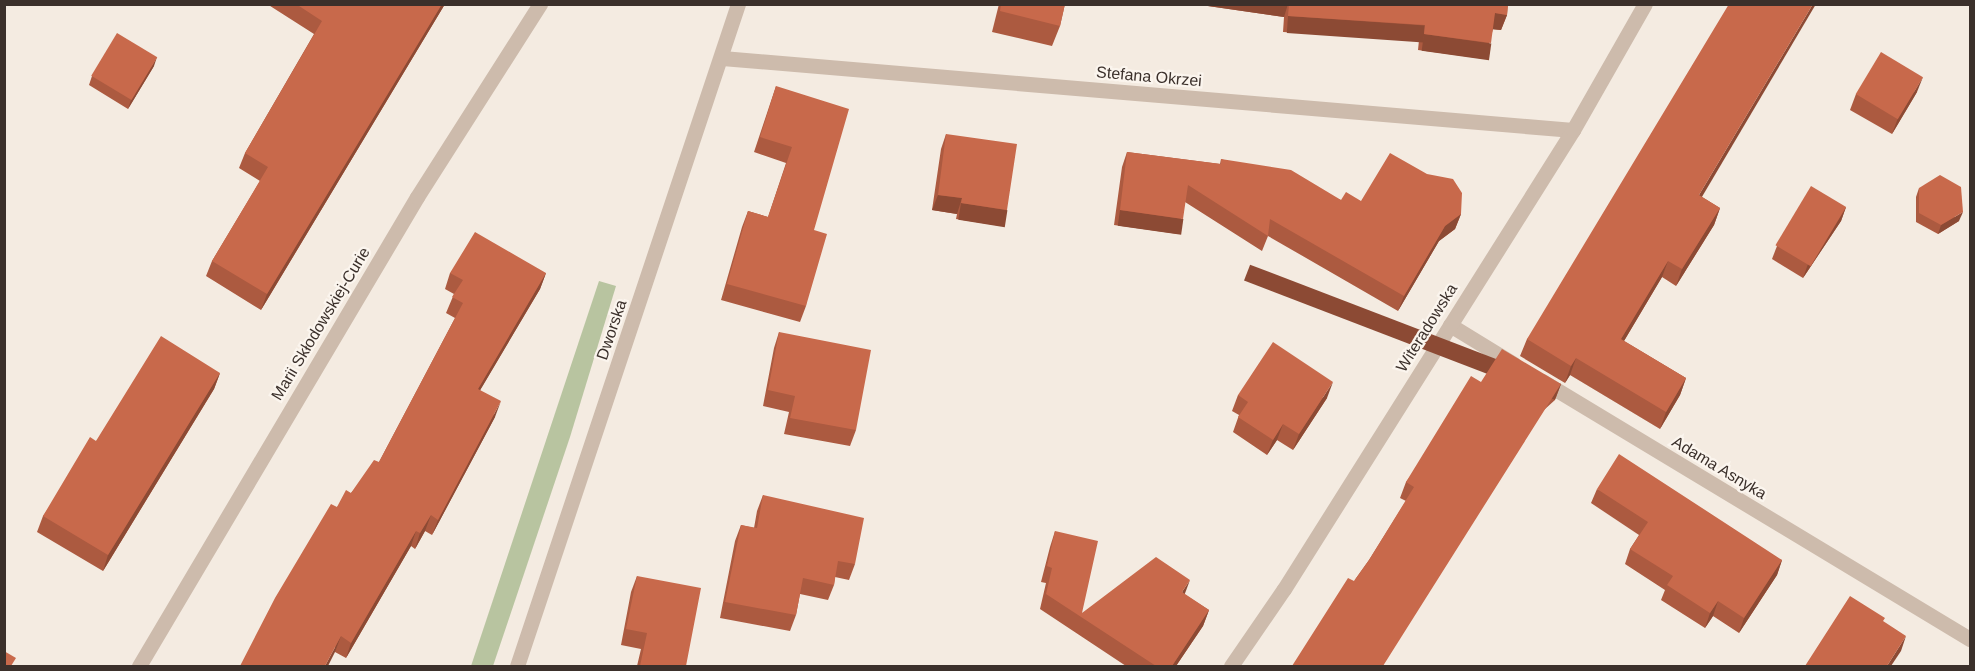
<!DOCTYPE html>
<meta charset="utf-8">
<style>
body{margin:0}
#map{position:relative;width:1975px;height:671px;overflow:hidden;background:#f4ebe1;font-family:Arial,sans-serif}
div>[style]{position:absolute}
.green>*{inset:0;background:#b8c4a0}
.minor>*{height:15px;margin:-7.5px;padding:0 7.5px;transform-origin:7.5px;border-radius:7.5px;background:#cdbbac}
.wall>*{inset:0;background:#ac5a40}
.shaded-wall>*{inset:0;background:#8c4a34;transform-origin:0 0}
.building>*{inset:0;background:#c8694b;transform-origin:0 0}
span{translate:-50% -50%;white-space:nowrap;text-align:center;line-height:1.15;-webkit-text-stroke:4.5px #fbf5ee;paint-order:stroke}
.street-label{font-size:16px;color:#3b302b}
.frame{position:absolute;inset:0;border:6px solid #3b302b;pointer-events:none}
</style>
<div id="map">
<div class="green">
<i style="clip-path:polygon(599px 281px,616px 286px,570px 437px,493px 666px,471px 666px)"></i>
</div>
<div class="minor">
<i style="left:722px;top:58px;width:854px;rotate:4.84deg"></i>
<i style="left:1450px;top:325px;width:75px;rotate:31.4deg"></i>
<i style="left:1542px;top:381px;width:500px;rotate:31.1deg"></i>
<i style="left:139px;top:666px;width:545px;rotate:-59.34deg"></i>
<i style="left:417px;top:197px;width:229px;rotate:-57.5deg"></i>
<i style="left:517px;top:666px;width:698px;rotate:-71.54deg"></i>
<i style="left:1231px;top:666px;width:93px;rotate:-55.5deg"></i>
<i style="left:1284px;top:589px;width:542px;rotate:-57.8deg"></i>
<i style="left:1573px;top:130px;width:145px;rotate:-60.3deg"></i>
</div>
<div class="wall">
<i style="clip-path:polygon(267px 4px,445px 4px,261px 310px,206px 276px,212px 261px,260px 181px,239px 168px,245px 153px,314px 34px)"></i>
<i style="clip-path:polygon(999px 4px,1065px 4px,1060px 26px,1052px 46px,992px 32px)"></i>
<i style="clip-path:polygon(1194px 4px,1508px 4px,1507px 15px,1501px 30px,1493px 29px,1485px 59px,1418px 50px,1419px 40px,1283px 32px,1284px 17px)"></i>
<i style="clip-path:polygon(154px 66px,128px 109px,89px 85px,92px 76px)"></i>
<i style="clip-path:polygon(776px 86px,814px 230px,806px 306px,800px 322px,721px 300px,742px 227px,748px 211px,768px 217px,786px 163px,754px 152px)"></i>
<i style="clip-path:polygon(1917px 92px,1892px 134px,1850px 110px,1856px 94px)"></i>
<i style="clip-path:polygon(946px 134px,1007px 210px,1001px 226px,956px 219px,957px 214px,932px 210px,941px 149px)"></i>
<i style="clip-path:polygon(1127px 152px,1220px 164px,1221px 159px,1341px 200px,1361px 201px,1461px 214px,1455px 229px,1439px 241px,1398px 311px,1268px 236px,1262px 251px,1185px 202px,1178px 234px,1114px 225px,1122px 167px)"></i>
<i style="clip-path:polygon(1919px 188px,1959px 221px,1938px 234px,1916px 222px,1916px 197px)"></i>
<i style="clip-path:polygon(1702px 197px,1720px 208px,1714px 225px,1676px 286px,1662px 277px,1624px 341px,1686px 378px,1680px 395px,1660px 429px,1570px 375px,1565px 383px,1520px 356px,1527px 339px)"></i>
<i style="clip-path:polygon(1846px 207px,1841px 221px,1803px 278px,1772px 259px,1777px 246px)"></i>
<i style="clip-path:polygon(450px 273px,546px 273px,540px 289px,480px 390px,495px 417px,432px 535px,425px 531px,415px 549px,411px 546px,346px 658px,335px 652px,337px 507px,351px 493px,379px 462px,455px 318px,446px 313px,454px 294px,445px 289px)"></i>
<i style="clip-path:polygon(779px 332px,856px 430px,850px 446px,784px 434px,789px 412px,763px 406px,774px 348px)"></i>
<i style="clip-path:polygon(220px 373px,214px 389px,103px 571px,37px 532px,43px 516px,96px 441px)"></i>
<i style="clip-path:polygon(1481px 382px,1561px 384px,1555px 400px,1354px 581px,1369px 560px,1406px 501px,1400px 498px,1406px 482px)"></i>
<i style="clip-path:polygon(1238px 395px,1327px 398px,1293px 450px,1277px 440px,1267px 455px,1233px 432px,1239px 415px,1232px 411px)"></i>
<i style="clip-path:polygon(1597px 489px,1782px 560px,1777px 575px,1739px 633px,1713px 616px,1705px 628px,1661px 600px,1665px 590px,1625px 564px,1630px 549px,1639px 535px,1591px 503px)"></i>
<i style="clip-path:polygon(763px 495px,855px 564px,849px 580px,835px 577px,834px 585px,828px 600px,800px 594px,796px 615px,790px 631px,720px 618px,735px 541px,741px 525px,754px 528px,757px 511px)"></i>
<i style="clip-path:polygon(1055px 531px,1082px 613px,1184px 594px,1209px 610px,1203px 626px,1176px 666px,1126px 666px,1040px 609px,1046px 583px,1041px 582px,1050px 547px)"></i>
<i style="clip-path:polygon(637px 576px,686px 666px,637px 666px,641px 649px,621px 645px,631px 592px)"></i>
</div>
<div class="shaded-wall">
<i style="clip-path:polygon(442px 4px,445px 4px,261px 310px,267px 294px)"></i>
<i style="clip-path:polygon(1194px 4px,1288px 4px,1284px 17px)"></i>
<i style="clip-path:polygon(1813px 4px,1816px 4px,1693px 212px,1699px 195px)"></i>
<i style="clip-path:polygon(1495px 13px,1507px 15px,1501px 30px,1489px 29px)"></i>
<i style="left:1288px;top:16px;width:137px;height:17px;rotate:4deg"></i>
<i style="left:1424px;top:34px;width:68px;height:17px;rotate:8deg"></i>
<i style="clip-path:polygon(157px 57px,154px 66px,128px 109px,131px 100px)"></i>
<i style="clip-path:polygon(1923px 77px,1917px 92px,1892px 134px,1898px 118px)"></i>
<i style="clip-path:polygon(938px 195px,962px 198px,957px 214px,932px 210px)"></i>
<i style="left:961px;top:203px;width:47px;height:17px;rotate:9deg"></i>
<i style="clip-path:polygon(1846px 207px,1841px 221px,1803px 278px,1808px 264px)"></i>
<i style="clip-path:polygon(1720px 208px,1714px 225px,1676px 286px,1682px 269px)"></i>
<i style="left:1120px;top:210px;width:64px;height:16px;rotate:8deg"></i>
<i style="clip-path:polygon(1963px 212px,1959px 221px,1938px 234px,1941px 225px)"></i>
<i style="clip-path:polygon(1461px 214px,1455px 229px,1439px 241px,1398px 311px,1404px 296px,1445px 226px)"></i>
<i style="clip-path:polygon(1668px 261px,1662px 277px,1615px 356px,1621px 339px)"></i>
<i style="clip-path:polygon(546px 273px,540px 289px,472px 404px,478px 389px)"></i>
<i style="clip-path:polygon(1576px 358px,1570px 375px,1565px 383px,1571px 366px)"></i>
<i style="clip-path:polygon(220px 373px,214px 389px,103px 571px,108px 555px)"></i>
<i style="clip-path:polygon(1686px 378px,1680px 395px,1660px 429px,1666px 412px)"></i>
<i style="clip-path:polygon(1333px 382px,1327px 398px,1293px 450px,1299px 434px)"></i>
<i style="left:1561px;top:384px;width:17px;height:333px;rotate:111deg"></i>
<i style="clip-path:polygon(501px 401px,495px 417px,432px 535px,438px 520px)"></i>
<i style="clip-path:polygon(1283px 424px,1277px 440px,1267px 455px,1273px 440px)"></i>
<i style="clip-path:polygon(431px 515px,425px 531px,415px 549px,420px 533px)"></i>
<i style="clip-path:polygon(416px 531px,411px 546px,346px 658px,351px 643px)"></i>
<i style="clip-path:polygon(1782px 560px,1777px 575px,1739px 633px,1744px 618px)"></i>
<i style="clip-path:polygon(1190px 580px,1184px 596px,1182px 592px)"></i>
<i style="clip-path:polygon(1718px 601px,1713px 616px,1705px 628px,1710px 613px)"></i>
<i style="clip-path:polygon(1209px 610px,1203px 626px,1176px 666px,1172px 666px)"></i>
<i style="clip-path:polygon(341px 636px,335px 652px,328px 666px,325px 666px)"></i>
<i style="clip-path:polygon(1906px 636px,1901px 651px,1891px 666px,1887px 666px)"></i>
</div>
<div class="building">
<i style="clip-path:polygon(296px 4px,442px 4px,267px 294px,212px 261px,268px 167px,245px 153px,322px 21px)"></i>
<i style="clip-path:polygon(1001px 4px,1065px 4px,1060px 26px,1000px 11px)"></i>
<i style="clip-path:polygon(1289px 4px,1508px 4px,1507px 15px,1495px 13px,1491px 43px,1424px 34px,1425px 25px,1288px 16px)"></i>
<i style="clip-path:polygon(1729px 4px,1813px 4px,1699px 195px,1720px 208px,1682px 269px,1668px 261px,1621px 339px,1686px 378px,1666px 412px,1576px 358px,1571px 366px,1527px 339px)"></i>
<i style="left:117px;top:33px;width:47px;height:50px;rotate:31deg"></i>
<i style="left:1881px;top:52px;width:49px;height:49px;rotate:31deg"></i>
<i style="clip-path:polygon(776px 86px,849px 109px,814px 230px,827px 234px,806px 306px,727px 284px,748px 211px,768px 217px,792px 147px,760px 137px)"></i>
<i style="clip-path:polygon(946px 134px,1017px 144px,1007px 210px,961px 203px,962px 198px,938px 195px)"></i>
<i style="clip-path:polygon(1127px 152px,1221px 164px,1221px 159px,1291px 170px,1341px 200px,1346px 192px,1361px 201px,1390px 153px,1427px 174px,1453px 179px,1462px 193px,1461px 214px,1445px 226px,1404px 296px,1270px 219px,1268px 236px,1188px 185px,1183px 219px,1120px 210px)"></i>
<i style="clip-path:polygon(1940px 175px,1961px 187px,1963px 212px,1941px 225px,1919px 213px,1919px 188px)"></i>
<i style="left:1811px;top:186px;width:41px;height:69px;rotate:31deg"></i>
<i style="clip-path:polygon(475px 232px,546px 273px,478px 389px,501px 401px,438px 520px,431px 515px,420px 533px,416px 531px,351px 643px,341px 636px,325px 666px,240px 666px,275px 598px,331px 504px,337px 507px,346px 490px,351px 493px,374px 460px,379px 462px,463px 303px,452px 297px,463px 280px,450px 273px)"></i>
<i style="clip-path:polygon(779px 332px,871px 350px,856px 430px,790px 418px,795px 396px,768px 390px)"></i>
<i style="clip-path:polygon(161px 336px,220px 373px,108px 555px,43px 516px,90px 437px,96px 441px)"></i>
<i style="clip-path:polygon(1273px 342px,1333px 382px,1299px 434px,1283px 424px,1273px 440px,1238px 417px,1248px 402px,1238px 395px)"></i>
<i style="clip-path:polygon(1502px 349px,1561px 384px,1383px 666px,1292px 666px,1348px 578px,1354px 581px,1369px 560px,1414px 487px,1406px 482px,1471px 376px,1481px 382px)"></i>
<i style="clip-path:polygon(1619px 454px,1782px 560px,1744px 618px,1718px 601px,1710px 613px,1667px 585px,1673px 576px,1630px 549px,1648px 522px,1597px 489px)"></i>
<i style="clip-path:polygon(763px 495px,864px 518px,855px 564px,838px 561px,834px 585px,803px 578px,796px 615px,725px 602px,741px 525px,757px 528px)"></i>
<i style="clip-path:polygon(1055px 531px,1098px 541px,1082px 613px,1156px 557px,1190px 580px,1182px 592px,1209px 610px,1172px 666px,1156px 666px,1046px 594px,1052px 568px,1047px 566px)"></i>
<i style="clip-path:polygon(637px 576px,701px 588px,686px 666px,640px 666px,647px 633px,626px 629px)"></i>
<i style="clip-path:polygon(1850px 596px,1885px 618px,1883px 621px,1906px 636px,1887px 666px,1805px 666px)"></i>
<i style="clip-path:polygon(4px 651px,16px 658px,11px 666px,4px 666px)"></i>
</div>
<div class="street-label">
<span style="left:1149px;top:77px;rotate:5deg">Stefana Okrzei</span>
<span style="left:321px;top:324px;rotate:-59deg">Marii Skłodowskiej-Curie</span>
<span style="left:1427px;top:328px;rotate:-58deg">Witeradowska</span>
<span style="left:612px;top:330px;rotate:-71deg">Dworska</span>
<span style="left:1719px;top:468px;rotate:31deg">Adama Asnyka</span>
</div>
<div class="frame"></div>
</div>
